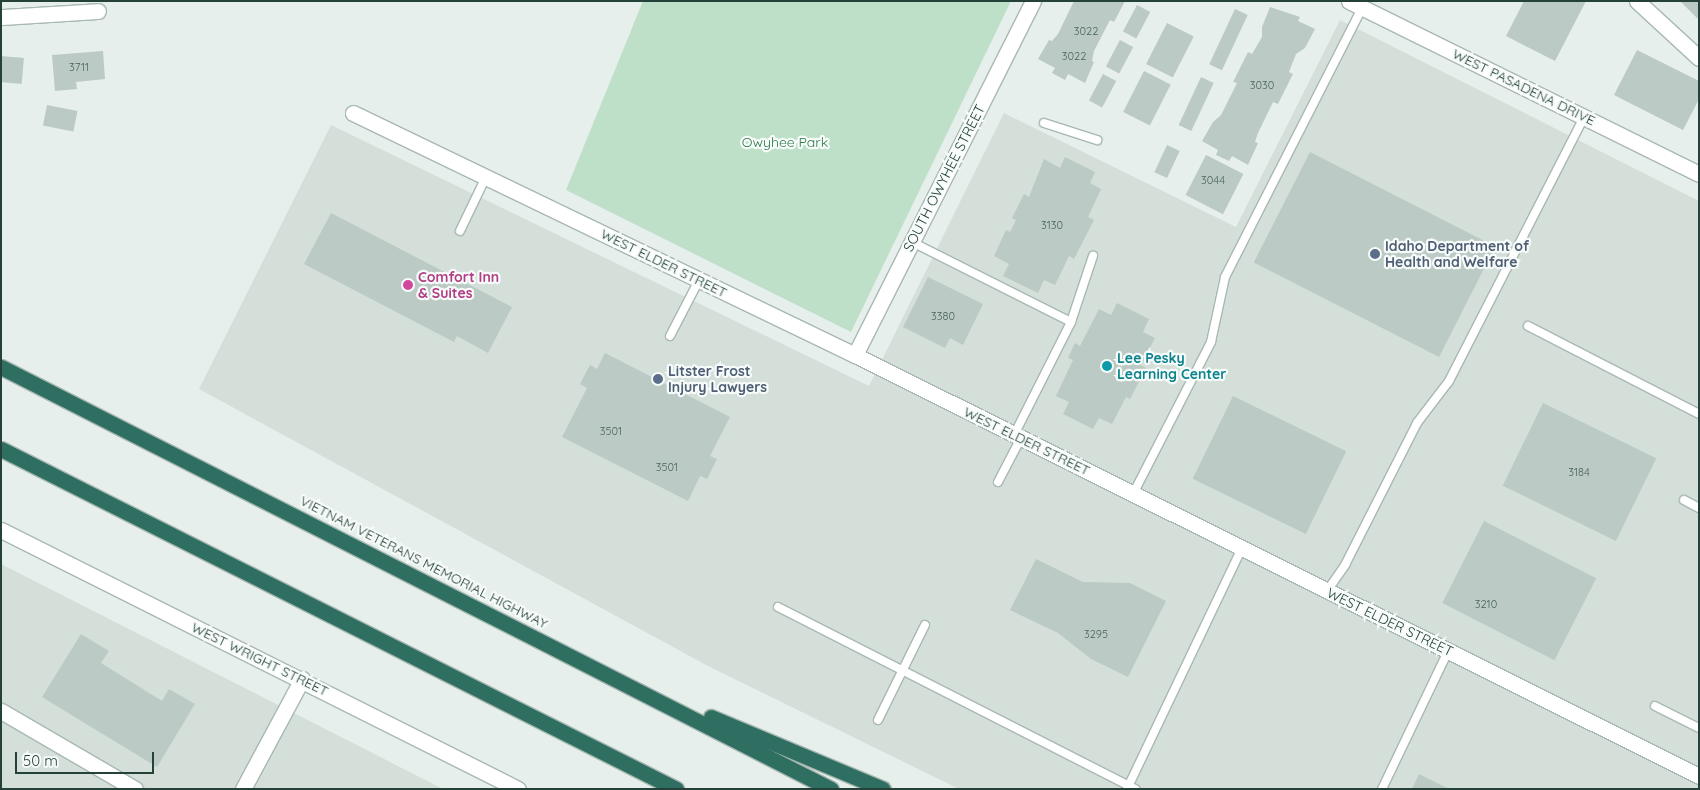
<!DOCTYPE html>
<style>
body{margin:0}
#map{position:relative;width:1700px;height:790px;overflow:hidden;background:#e6efeb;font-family:Quicksand,sans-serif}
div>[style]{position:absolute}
.built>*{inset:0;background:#d4dfda}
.green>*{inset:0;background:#bfe0c8}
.building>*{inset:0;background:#bbcac4;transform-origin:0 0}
.roads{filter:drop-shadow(1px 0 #a8b8b2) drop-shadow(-1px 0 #a8b8b2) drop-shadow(0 1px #a8b8b2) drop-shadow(0 -1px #a8b8b2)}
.service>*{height:8px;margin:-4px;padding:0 4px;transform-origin:4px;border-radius:4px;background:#fff}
.minor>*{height:15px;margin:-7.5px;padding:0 7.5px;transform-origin:7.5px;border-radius:7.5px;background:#fff}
.tertiary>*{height:15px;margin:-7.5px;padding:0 7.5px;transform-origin:7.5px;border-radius:7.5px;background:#fff}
.motorway>*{height:15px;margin:-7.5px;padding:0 7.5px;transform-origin:7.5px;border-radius:7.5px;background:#2f6f62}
.dots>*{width:14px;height:14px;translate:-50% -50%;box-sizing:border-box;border:2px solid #f7fbf9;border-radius:50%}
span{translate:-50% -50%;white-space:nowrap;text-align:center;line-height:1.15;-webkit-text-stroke:4.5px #f7fbf9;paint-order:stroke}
.number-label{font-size:11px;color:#4a645c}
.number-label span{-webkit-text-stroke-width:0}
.street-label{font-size:14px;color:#24423a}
.park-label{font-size:14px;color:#2d7a4b}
.service-label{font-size:14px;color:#4e5e75;font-weight:700}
.left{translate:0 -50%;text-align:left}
.hotel-label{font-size:14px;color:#b23c85;font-weight:700}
.culture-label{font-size:14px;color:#0d838f;font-weight:700}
.frame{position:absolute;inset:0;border:2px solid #24423a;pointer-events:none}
.scale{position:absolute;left:15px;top:752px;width:139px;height:22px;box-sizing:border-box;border:2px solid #24423a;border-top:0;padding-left:6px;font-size:15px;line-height:18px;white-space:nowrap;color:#24423a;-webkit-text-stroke:4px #f7fbf9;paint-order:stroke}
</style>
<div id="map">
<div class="built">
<i style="clip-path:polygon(1340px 20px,1699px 201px,1699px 789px,959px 789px,708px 666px,199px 389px,331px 125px,869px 386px,1004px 113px,1236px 227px)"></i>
<i style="clip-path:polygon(1px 564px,345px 739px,443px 789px,1px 789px)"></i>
</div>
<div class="green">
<i style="clip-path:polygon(643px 1px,1011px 1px,851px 332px,566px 190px)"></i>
</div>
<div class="building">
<i style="clip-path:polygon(1074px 1px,1125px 1px,1114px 22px,1110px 20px,1094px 51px,1092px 61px,1094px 62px,1085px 83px,1068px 74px,1065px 80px,1052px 73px,1055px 68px,1038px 59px,1049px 40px,1052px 41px,1058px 34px)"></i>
<i style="clip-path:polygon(1524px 1px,1586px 1px,1555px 61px,1506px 36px)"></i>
<i style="clip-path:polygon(1680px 1px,1699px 1px,1699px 20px)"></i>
<i style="left:1137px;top:5px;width:15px;height:30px;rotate:28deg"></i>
<i style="clip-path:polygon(1270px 7px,1300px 17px,1298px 21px,1315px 29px,1305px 48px,1296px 54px,1289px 72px,1293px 74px,1278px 104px,1273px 102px,1258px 133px,1255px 142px,1258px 143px,1248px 165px,1232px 156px,1229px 161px,1216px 155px,1218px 150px,1202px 141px,1213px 122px,1221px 115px,1237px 83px,1233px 82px,1248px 52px,1252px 54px,1262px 37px,1262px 27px)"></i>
<i style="left:1235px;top:9px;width:14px;height:61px;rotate:25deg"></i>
<i style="left:1167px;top:23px;width:30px;height:46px;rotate:27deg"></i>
<i style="left:1120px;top:40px;width:15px;height:30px;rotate:28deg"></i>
<i style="clip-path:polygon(1637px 50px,1699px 81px,1699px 99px,1683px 130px,1614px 95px)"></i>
<i style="clip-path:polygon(103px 51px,105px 79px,76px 82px,77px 89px,55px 91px,52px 55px)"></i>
<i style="left:1px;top:56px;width:23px;height:26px;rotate:5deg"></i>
<i style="left:1144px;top:71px;width:30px;height:46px;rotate:27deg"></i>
<i style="left:1103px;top:74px;width:15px;height:30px;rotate:28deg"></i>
<i style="left:1201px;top:77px;width:14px;height:53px;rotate:25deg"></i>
<i style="left:47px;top:105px;width:31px;height:21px;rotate:11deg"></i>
<i style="left:1167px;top:145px;width:14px;height:30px;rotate:25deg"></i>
<i style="left:1310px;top:152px;width:208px;height:124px;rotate:27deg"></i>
<i style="left:1206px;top:155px;width:42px;height:45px;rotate:27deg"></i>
<i style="clip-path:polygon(1065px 157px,1095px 172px,1090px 183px,1101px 189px,1088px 217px,1094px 220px,1074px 259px,1069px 256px,1055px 285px,1044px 280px,1038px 293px,1003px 276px,1009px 264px,994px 256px,1006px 230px,1010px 232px,1016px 220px,1012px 218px,1024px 194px,1029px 197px,1044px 159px,1060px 168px)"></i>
<i style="clip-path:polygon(331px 213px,512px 307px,488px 353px,457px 336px,454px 342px,304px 264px)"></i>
<i style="clip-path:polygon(928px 277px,983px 304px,963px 345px,950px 338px,945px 348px,903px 327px)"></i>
<i style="clip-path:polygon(1117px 303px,1149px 319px,1143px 332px,1155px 338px,1141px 365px,1146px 368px,1130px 399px,1126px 397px,1112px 424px,1099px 418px,1093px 429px,1063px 414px,1069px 402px,1056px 396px,1073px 360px,1068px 358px,1075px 343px,1080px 346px,1099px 309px,1111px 315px)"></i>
<i style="clip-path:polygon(605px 353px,730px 417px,710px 456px,717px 459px,707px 479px,700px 476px,688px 501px,562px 437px,587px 388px,580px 384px,590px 365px,597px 369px)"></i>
<i style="left:1233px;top:396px;width:126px;height:92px;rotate:26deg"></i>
<i style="left:1543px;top:403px;width:126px;height:92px;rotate:26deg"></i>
<i style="left:1484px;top:521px;width:126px;height:92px;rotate:27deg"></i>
<i style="clip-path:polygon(1036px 559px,1083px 582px,1130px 583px,1166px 601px,1128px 677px,1091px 659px,1058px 633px,1010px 610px)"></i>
<i style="clip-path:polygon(81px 634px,109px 651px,101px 663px,162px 701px,169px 689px,195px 704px,157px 767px,42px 697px)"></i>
<i style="clip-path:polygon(1419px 774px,1449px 789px,1412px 789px)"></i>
</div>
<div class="roads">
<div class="service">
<i style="left:1044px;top:123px;width:56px;rotate:17.8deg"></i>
<i style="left:460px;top:231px;width:60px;rotate:-64.3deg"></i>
<i style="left:912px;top:242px;width:178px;rotate:26.7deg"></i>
<i style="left:1528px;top:326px;width:192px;rotate:27.2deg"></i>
<i style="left:670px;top:336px;width:63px;rotate:-62.6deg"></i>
<i style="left:1014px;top:435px;width:127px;rotate:-63.2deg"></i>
<i style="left:1071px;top:322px;width:70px;rotate:-71.6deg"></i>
<i style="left:998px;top:482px;width:50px;rotate:-62.4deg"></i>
<i style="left:1133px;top:494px;width:171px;rotate:-62.8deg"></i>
<i style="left:1211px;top:342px;width:66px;rotate:-77.8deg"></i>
<i style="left:1225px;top:277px;width:302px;rotate:-63deg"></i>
<i style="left:1684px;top:500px;width:17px;rotate:28deg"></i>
<i style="left:1327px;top:591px;width:32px;rotate:-55deg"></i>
<i style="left:1345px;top:565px;width:159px;rotate:-63.1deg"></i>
<i style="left:1417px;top:423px;width:53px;rotate:-52.7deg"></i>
<i style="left:1449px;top:381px;width:297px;rotate:-62.9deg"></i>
<i style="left:778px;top:607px;width:401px;rotate:27deg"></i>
<i style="left:1655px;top:706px;width:49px;rotate:26.6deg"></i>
<i style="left:878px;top:720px;width:106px;rotate:-63.7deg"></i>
<i style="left:1127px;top:789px;width:267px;rotate:-64.5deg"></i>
<i style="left:1382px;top:789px;width:153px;rotate:-64.4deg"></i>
</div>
<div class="minor">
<i style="left:1349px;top:1px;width:390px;rotate:26.3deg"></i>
<i style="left:1637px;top:1px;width:84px;rotate:42.6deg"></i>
<i style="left:1px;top:17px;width:97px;rotate:-3.5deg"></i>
<i style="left:353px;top:113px;width:557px;rotate:25.74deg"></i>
<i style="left:1px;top:711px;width:155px;rotate:30.2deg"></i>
<i style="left:243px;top:789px;width:125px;rotate:-61.8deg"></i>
</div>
<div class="tertiary">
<i style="left:1033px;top:1px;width:396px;rotate:116.7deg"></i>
<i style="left:855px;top:355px;width:943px;rotate:26.51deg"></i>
<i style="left:1px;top:530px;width:578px;rotate:26.61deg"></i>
</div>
<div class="motorway">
<i style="left:1px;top:367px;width:931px;rotate:26.95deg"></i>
<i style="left:1px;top:449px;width:756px;rotate:26.73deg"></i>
<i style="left:711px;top:717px;width:186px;rotate:22.7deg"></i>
</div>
</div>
<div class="dots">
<i style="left:1375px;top:254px;background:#5c6f8a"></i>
<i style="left:408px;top:285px;background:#d1479c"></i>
<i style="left:1107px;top:366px;background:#0f9aa8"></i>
<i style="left:658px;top:379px;background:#5c6f8a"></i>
</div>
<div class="number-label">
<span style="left:1086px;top:31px">3022</span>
<span style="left:1074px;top:56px">3022</span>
<span style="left:79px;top:67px">3711</span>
<span style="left:1262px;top:85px">3030</span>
<span style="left:1213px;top:180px">3044</span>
<span style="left:1052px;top:225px">3130</span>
<span style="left:943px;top:316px">3380</span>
<span style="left:611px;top:431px">3501</span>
<span style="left:667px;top:467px">3501</span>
<span style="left:1579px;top:472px">3184</span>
<span style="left:1486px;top:604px">3210</span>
<span style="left:1096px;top:634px">3295</span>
</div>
<div class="street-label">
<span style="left:1524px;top:87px;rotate:26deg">WEST PASADENA DRIVE</span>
<span style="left:944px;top:178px;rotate:-63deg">SOUTH OWYHEE STREET</span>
<span style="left:664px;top:263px;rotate:26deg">WEST ELDER STREET</span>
<span style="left:1027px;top:441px;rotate:26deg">WEST ELDER STREET</span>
<span style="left:424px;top:562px;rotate:27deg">VIETNAM VETERANS MEMORIAL HIGHWAY</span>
<span style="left:1390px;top:622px;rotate:26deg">WEST ELDER STREET</span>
<span style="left:260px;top:659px;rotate:26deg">WEST WRIGHT STREET</span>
</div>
<div class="park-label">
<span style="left:785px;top:142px">Owyhee Park</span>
</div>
<div class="service-label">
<span class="left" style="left:1385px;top:254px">Idaho Department of<br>Health and Welfare</span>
<span class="left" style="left:668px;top:379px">Litster Frost<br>Injury Lawyers</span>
</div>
<div class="hotel-label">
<span class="left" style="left:418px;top:285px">Comfort Inn<br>&amp; Suites</span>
</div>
<div class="culture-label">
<span class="left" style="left:1117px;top:366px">Lee Pesky<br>Learning Center</span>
</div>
<div class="frame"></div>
<div class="scale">50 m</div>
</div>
